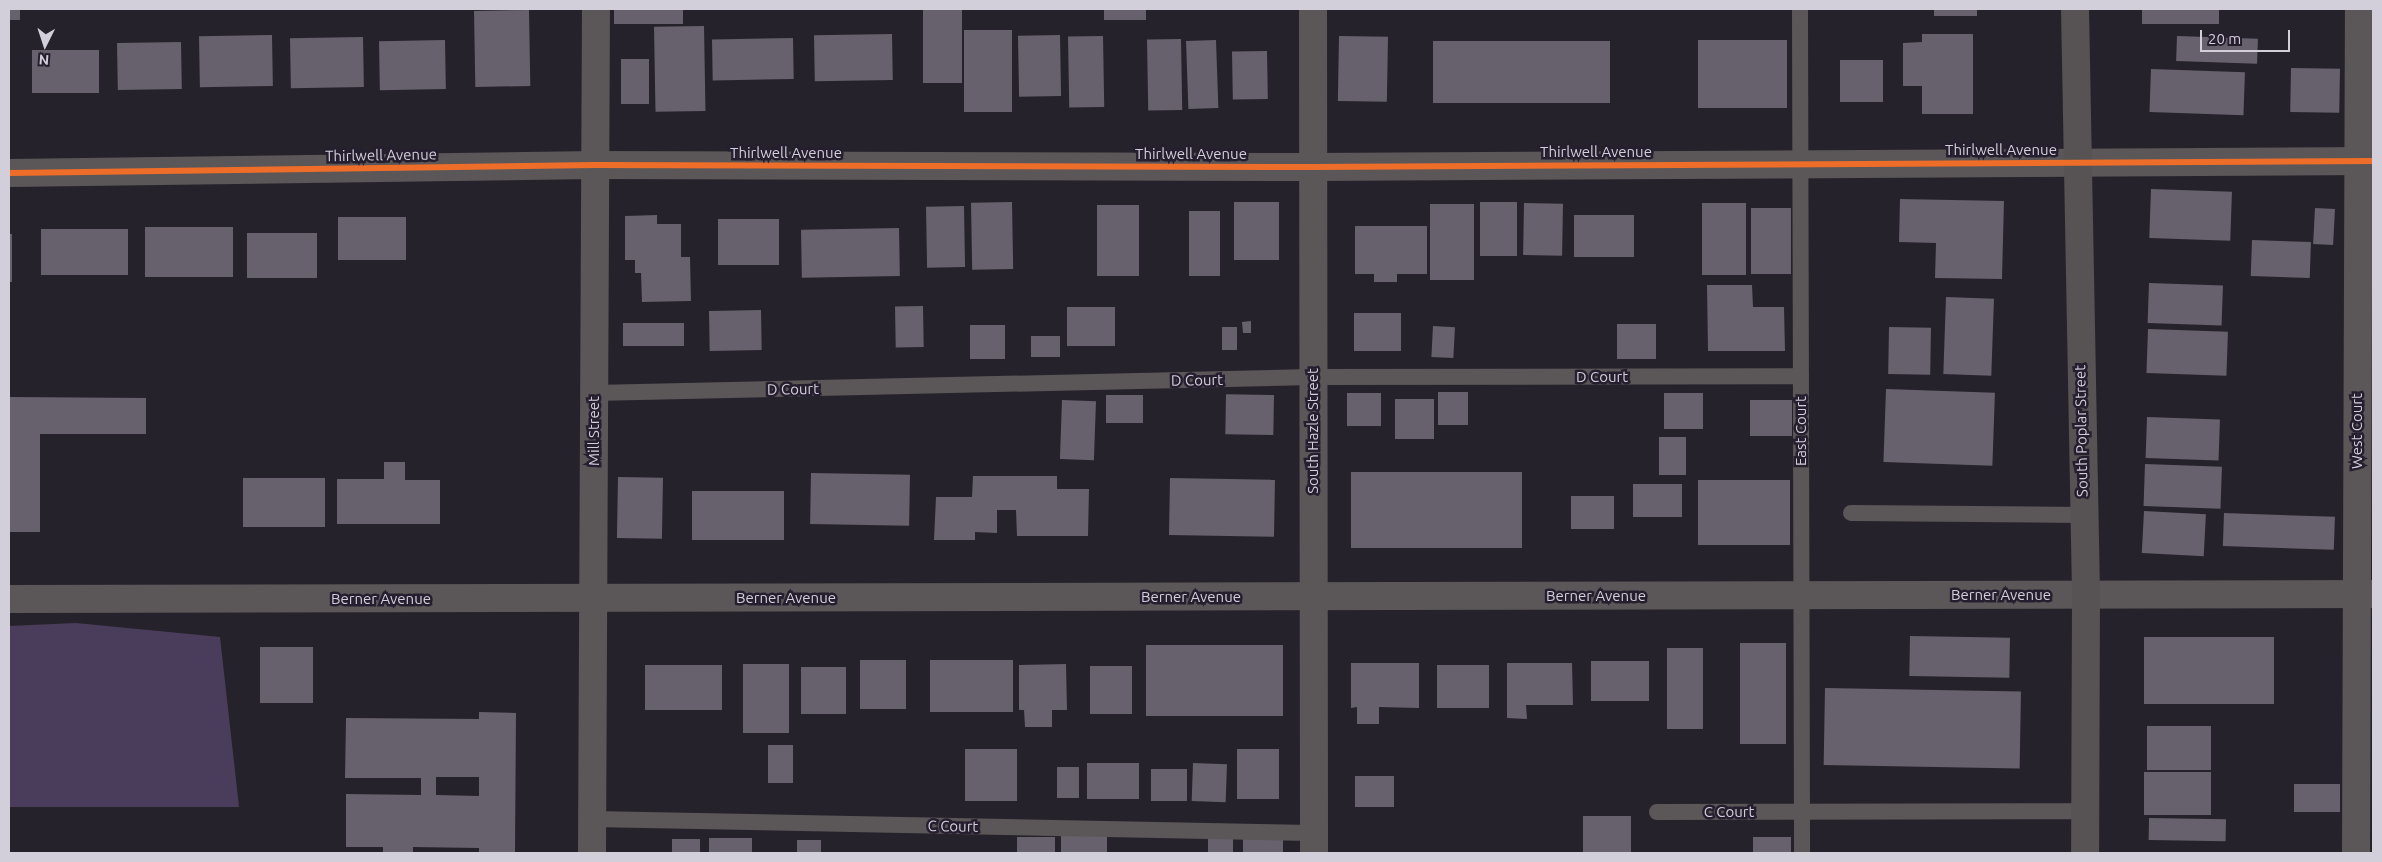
<!DOCTYPE html>
<style>
body{margin:0}
#map{position:relative;width:2382px;height:862px;overflow:hidden;background:#26222b;font-family:Ubuntu,sans-serif}
div>[style]{position:absolute}
.forest>*{inset:0;background:#4a3d5c}
.building>*{inset:0;background:#66616c;transform-origin:0 0}
.service>*{height:16px;margin:-8px;padding:0 8px;transform-origin:8px;border-radius:8px;background:#5b5758}
.minor>*{height:28px;margin:-14px;padding:0 14px;transform-origin:14px;border-radius:14px;background:#5b5758}
.secondary>*{height:28px;margin:-14px;padding:0 14px;transform-origin:14px;border-radius:14px;background:#575253}
.cycleway>*{height:6px;margin:-3px;padding:0 3px;transform-origin:3px;border-radius:3px;background:#ee6e29}
span{translate:-50% -50%;white-space:nowrap;text-align:center;line-height:1.15;-webkit-text-stroke:5px #251e2f;paint-order:stroke}
.street-label{font-size:15px;color:#d3cfda}
.frame{position:absolute;inset:0;border:10px solid #d3cfda;pointer-events:none}
.north{position:absolute;left:20px;top:20px;width:50px;height:50px;-webkit-text-stroke:4px #251e2f;paint-order:stroke;rotate:184deg;font-size:14px;font-weight:700;line-height:20px;text-align:center;color:#d3cfda}
.north::after{content:'';display:block;margin:auto;width:18px;height:22px;background:#d3cfda;clip-path:polygon(50% 0,100% 100%,50% 72%,0 100%)}
.scale{position:absolute;left:2200px;top:30px;width:90px;height:22px;box-sizing:border-box;border:2px solid #d3cfda;border-top:0;padding-left:6px;font-size:15px;line-height:18px;white-space:nowrap;color:#d3cfda;-webkit-text-stroke:4px #251e2f;paint-order:stroke}
</style>
<div id="map">
<div class="forest">
<i style="clip-path:polygon(76px 623px,220px 637px,239px 807px,9px 807px,9px 626px)"></i>
</div>
<div class="building">
<i style="left:9px;top:9px;width:11px;height:11px"></i>
<i style="left:614px;top:9px;width:69px;height:15px"></i>
<i style="left:923px;top:9px;width:39px;height:74px"></i>
<i style="left:1104px;top:9px;width:42px;height:11px"></i>
<i style="left:1934px;top:9px;width:43px;height:7px"></i>
<i style="left:2142px;top:9px;width:77px;height:15px"></i>
<i style="left:529px;top:10px;width:76px;height:55px;rotate:89deg"></i>
<i style="left:704px;top:26px;width:85px;height:50px;rotate:89deg"></i>
<i style="left:964px;top:30px;width:48px;height:82px"></i>
<i style="left:892px;top:34px;width:46px;height:78px;rotate:89deg"></i>
<i style="clip-path:polygon(1922px 34px,1973px 34px,1973px 114px,1922px 114px,1922px 86px,1903px 86px,1903px 43px,1922px 42px)"></i>
<i style="left:272px;top:35px;width:51px;height:73px;rotate:89deg"></i>
<i style="left:1060px;top:35px;width:61px;height:42px;rotate:89deg"></i>
<i style="left:1103px;top:36px;width:71px;height:35px;rotate:89deg"></i>
<i style="left:1339px;top:36px;width:49px;height:65px;rotate:1deg"></i>
<i style="left:2177px;top:36px;width:81px;height:25px;rotate:2deg"></i>
<i style="left:363px;top:37px;width:50px;height:73px;rotate:89deg"></i>
<i style="left:793px;top:38px;width:41px;height:81px;rotate:89deg"></i>
<i style="left:1181px;top:39px;width:71px;height:34px;rotate:89deg"></i>
<i style="left:445px;top:40px;width:49px;height:66px;rotate:89deg"></i>
<i style="left:1216px;top:40px;width:68px;height:30px;rotate:88deg"></i>
<i style="left:1698px;top:40px;width:89px;height:68px"></i>
<i style="left:1610px;top:41px;width:62px;height:177px;rotate:90deg"></i>
<i style="left:181px;top:42px;width:47px;height:64px;rotate:89deg"></i>
<i style="left:99px;top:50px;width:43px;height:67px;rotate:90deg"></i>
<i style="left:1267px;top:51px;width:48px;height:35px;rotate:89deg"></i>
<i style="left:621px;top:59px;width:28px;height:45px"></i>
<i style="left:1840px;top:60px;width:43px;height:42px"></i>
<i style="left:2291px;top:68px;width:49px;height:44px;rotate:1deg"></i>
<i style="left:2151px;top:69px;width:94px;height:43px;rotate:2deg"></i>
<i style="left:2151px;top:189px;width:81px;height:49px;rotate:2deg"></i>
<i style="clip-path:polygon(1900px 199px,2004px 201px,2002px 279px,1935px 278px,1936px 243px,1899px 242px)"></i>
<i style="left:1012px;top:202px;width:67px;height:41px;rotate:89deg"></i>
<i style="left:1234px;top:202px;width:45px;height:58px"></i>
<i style="left:1480px;top:202px;width:37px;height:54px"></i>
<i style="left:1524px;top:203px;width:39px;height:52px;rotate:1deg"></i>
<i style="left:1702px;top:203px;width:44px;height:72px"></i>
<i style="left:1430px;top:204px;width:44px;height:76px"></i>
<i style="left:1097px;top:205px;width:42px;height:71px"></i>
<i style="left:964px;top:206px;width:61px;height:38px;rotate:89deg"></i>
<i style="left:1751px;top:208px;width:40px;height:66px"></i>
<i style="left:2315px;top:208px;width:20px;height:36px;rotate:3deg"></i>
<i style="clip-path:polygon(2371px 208px,2373px 208px,2373px 283px,2368px 283px)"></i>
<i style="left:1189px;top:211px;width:31px;height:65px"></i>
<i style="clip-path:polygon(657px 215px,657px 224px,681px 224px,681px 257px,690px 257px,691px 301px,642px 302px,641px 273px,635px 273px,635px 260px,625px 260px,625px 216px)"></i>
<i style="left:1574px;top:215px;width:60px;height:42px"></i>
<i style="left:338px;top:217px;width:68px;height:43px"></i>
<i style="left:779px;top:219px;width:46px;height:61px;rotate:90deg"></i>
<i style="clip-path:polygon(1355px 226px,1427px 226px,1427px 274px,1397px 274px,1397px 282px,1374px 282px,1374px 274px,1355px 274px)"></i>
<i style="left:145px;top:227px;width:88px;height:50px"></i>
<i style="left:899px;top:228px;width:48px;height:98px;rotate:89deg"></i>
<i style="left:41px;top:229px;width:87px;height:46px"></i>
<i style="left:247px;top:233px;width:70px;height:45px"></i>
<i style="left:9px;top:234px;width:3px;height:48px"></i>
<i style="left:2252px;top:240px;width:59px;height:36px;rotate:2deg"></i>
<i style="left:2149px;top:283px;width:74px;height:40px;rotate:2deg"></i>
<i style="clip-path:polygon(1707px 285px,1752px 285px,1753px 307px,1784px 307px,1785px 351px,1708px 351px)"></i>
<i style="left:1946px;top:297px;width:48px;height:77px;rotate:2deg"></i>
<i style="left:923px;top:306px;width:41px;height:28px;rotate:89deg"></i>
<i style="left:1067px;top:307px;width:48px;height:39px"></i>
<i style="left:761px;top:310px;width:40px;height:52px;rotate:89deg"></i>
<i style="left:1354px;top:313px;width:47px;height:38px"></i>
<i style="clip-path:polygon(1251px 321px,1251px 333px,1243px 333px,1242px 322px)"></i>
<i style="left:684px;top:323px;width:23px;height:61px;rotate:90deg"></i>
<i style="left:1617px;top:324px;width:39px;height:35px"></i>
<i style="left:1005px;top:325px;width:34px;height:35px;rotate:90deg"></i>
<i style="left:1433px;top:326px;width:22px;height:31px;rotate:3deg"></i>
<i style="left:1222px;top:327px;width:15px;height:23px"></i>
<i style="left:1889px;top:327px;width:42px;height:47px;rotate:1deg"></i>
<i style="left:2148px;top:329px;width:80px;height:44px;rotate:2deg"></i>
<i style="left:1031px;top:336px;width:29px;height:21px"></i>
<i style="left:1886px;top:389px;width:109px;height:73px;rotate:2deg"></i>
<i style="left:1468px;top:392px;width:33px;height:30px;rotate:90deg"></i>
<i style="left:1347px;top:393px;width:34px;height:33px"></i>
<i style="left:1664px;top:393px;width:39px;height:36px"></i>
<i style="left:1106px;top:395px;width:37px;height:28px"></i>
<i style="left:1274px;top:395px;width:40px;height:48px;rotate:91deg"></i>
<i style="clip-path:polygon(9px 397px,146px 398px,146px 434px,40px 434px,40px 532px,9px 532px)"></i>
<i style="left:1395px;top:399px;width:39px;height:40px"></i>
<i style="left:1062px;top:400px;width:34px;height:59px;rotate:2deg"></i>
<i style="left:1792px;top:400px;width:36px;height:42px;rotate:90deg"></i>
<i style="left:2147px;top:417px;width:73px;height:41px;rotate:2deg"></i>
<i style="left:1659px;top:437px;width:27px;height:38px"></i>
<i style="clip-path:polygon(384px 462px,405px 462px,405px 480px,440px 480px,440px 524px,337px 524px,337px 479px,384px 479px)"></i>
<i style="left:2145px;top:464px;width:77px;height:42px;rotate:2deg"></i>
<i style="left:1522px;top:472px;width:76px;height:171px;rotate:90deg"></i>
<i style="left:811px;top:473px;width:99px;height:51px;rotate:1deg"></i>
<i style="clip-path:polygon(973px 476px,1057px 476px,1057px 489px,1089px 489px,1088px 536px,1017px 536px,1016px 510px,997px 510px,997px 533px,975px 532px,975px 540px,934px 540px,936px 497px,972px 497px)"></i>
<i style="left:618px;top:477px;width:45px;height:61px;rotate:1deg"></i>
<i style="left:243px;top:478px;width:82px;height:49px"></i>
<i style="left:1170px;top:478px;width:105px;height:57px;rotate:1deg"></i>
<i style="left:1698px;top:480px;width:92px;height:65px"></i>
<i style="left:1682px;top:484px;width:33px;height:49px;rotate:90deg"></i>
<i style="left:692px;top:491px;width:92px;height:49px"></i>
<i style="left:1571px;top:496px;width:43px;height:33px"></i>
<i style="left:2144px;top:511px;width:62px;height:42px;rotate:3deg"></i>
<i style="left:2224px;top:513px;width:111px;height:33px;rotate:2deg"></i>
<i style="left:1910px;top:636px;width:100px;height:40px;rotate:1deg"></i>
<i style="left:2144px;top:637px;width:130px;height:67px"></i>
<i style="left:1740px;top:643px;width:46px;height:101px"></i>
<i style="left:1146px;top:645px;width:137px;height:71px"></i>
<i style="left:260px;top:647px;width:53px;height:56px"></i>
<i style="left:1703px;top:648px;width:81px;height:36px;rotate:90deg"></i>
<i style="left:860px;top:660px;width:46px;height:49px"></i>
<i style="left:930px;top:660px;width:83px;height:52px"></i>
<i style="left:1591px;top:661px;width:58px;height:40px"></i>
<i style="clip-path:polygon(1351px 663px,1419px 663px,1419px 708px,1379px 707px,1379px 724px,1357px 724px,1357px 707px,1351px 708px)"></i>
<i style="clip-path:polygon(1507px 663px,1572px 663px,1573px 705px,1526px 705px,1527px 719px,1507px 718px)"></i>
<i style="left:789px;top:664px;width:69px;height:46px;rotate:90deg"></i>
<i style="clip-path:polygon(1066px 664px,1067px 710px,1052px 710px,1052px 727px,1025px 727px,1024px 710px,1019px 710px,1019px 665px)"></i>
<i style="left:645px;top:665px;width:77px;height:45px"></i>
<i style="left:1437px;top:665px;width:52px;height:43px"></i>
<i style="left:1090px;top:666px;width:42px;height:48px"></i>
<i style="left:801px;top:667px;width:45px;height:47px"></i>
<i style="left:1825px;top:688px;width:196px;height:77px;rotate:1deg"></i>
<i style="clip-path:polygon(evenodd,479px 712px,516px 713px,515px 853px,479px 853px,479px 848px,413px 847px,413px 853px,383px 853px,383px 847px,346px 847px,346px 794px,421px 795px,421px 778px,345px 778px,346px 718px,479px 719px,479px 712px,436px 777px,479px 777px,479px 796px,436px 795px,436px 777px)"></i>
<i style="left:2147px;top:726px;width:64px;height:44px"></i>
<i style="left:768px;top:745px;width:25px;height:38px"></i>
<i style="left:965px;top:749px;width:52px;height:52px"></i>
<i style="left:1237px;top:749px;width:42px;height:50px"></i>
<i style="left:1087px;top:763px;width:52px;height:36px"></i>
<i style="left:1193px;top:763px;width:34px;height:38px;rotate:2deg"></i>
<i style="left:1057px;top:767px;width:22px;height:31px"></i>
<i style="left:1151px;top:769px;width:36px;height:32px"></i>
<i style="left:2211px;top:772px;width:43px;height:67px;rotate:90deg"></i>
<i style="left:1355px;top:776px;width:39px;height:31px"></i>
<i style="left:2294px;top:784px;width:46px;height:28px"></i>
<i style="left:1583px;top:816px;width:48px;height:36px"></i>
<i style="left:2149px;top:818px;width:77px;height:22px;rotate:1deg"></i>
<i style="left:1061px;top:836px;width:46px;height:17px"></i>
<i style="left:1208px;top:836px;width:25px;height:17px"></i>
<i style="left:1017px;top:837px;width:38px;height:16px"></i>
<i style="left:1283px;top:837px;width:16px;height:40px;rotate:90deg"></i>
<i style="left:1753px;top:837px;width:38px;height:16px"></i>
<i style="left:709px;top:838px;width:43px;height:15px"></i>
<i style="left:672px;top:839px;width:28px;height:14px"></i>
<i style="left:821px;top:840px;width:13px;height:24px;rotate:90deg"></i>
</div>
<div class="service">
<i style="left:1800px;top:9px;width:844px;rotate:89.86deg"></i>
<i style="left:594px;top:393px;width:719px;rotate:-1.27deg"></i>
<i style="left:1313px;top:377px;width:488px;rotate:-0.1deg"></i>
<i style="left:1851px;top:513px;width:232px;rotate:0.5deg"></i>
<i style="left:1657px;top:812px;width:428px;rotate:-0.1deg"></i>
<i style="left:592px;top:819px;width:722px;rotate:1.11deg"></i>
</div>
<div class="minor">
<i style="left:1313px;top:9px;width:844px;rotate:89.93deg"></i>
<i style="left:9px;top:173px;width:586px;rotate:-0.78deg"></i>
<i style="left:595px;top:165px;width:718px;rotate:0.16deg"></i>
<i style="left:1313px;top:167px;width:1060px;rotate:-0.32deg"></i>
<i style="left:9px;top:599px;width:2364px;rotate:-0.12deg"></i>
<i style="left:592px;top:853px;width:844px;rotate:-89.73deg"></i>
<i style="left:2356px;top:853px;width:844px;rotate:-89.8deg"></i>
</div>
<div class="secondary">
<i style="left:2075px;top:9px;width:586px;rotate:88.92deg"></i>
<i style="left:2086px;top:595px;width:258px;rotate:90.2deg"></i>
</div>
<div class="cycleway">
<i style="left:9px;top:173px;width:586px;rotate:-0.78deg"></i>
<i style="left:595px;top:165px;width:718px;rotate:0.16deg"></i>
<i style="left:1313px;top:167px;width:1060px;rotate:-0.32deg"></i>
</div>
<div class="street-label">
<span style="left:2001px;top:150px">Thirlwell Avenue</span>
<span style="left:1596px;top:152px">Thirlwell Avenue</span>
<span style="left:786px;top:153px">Thirlwell Avenue</span>
<span style="left:1191px;top:154px">Thirlwell Avenue</span>
<span style="left:381px;top:155px;rotate:-1deg">Thirlwell Avenue</span>
<span style="left:1602px;top:377px">D Court</span>
<span style="left:1197px;top:380px;rotate:-1deg">D Court</span>
<span style="left:793px;top:389px;rotate:-1deg">D Court</span>
<span style="left:594px;top:431px;rotate:-90deg">Mill Street</span>
<span style="left:1313px;top:431px;rotate:-90deg">South Hazle Street</span>
<span style="left:1801px;top:431px;rotate:-90deg">East Court</span>
<span style="left:2081px;top:431px;rotate:-91deg">South Poplar Street</span>
<span style="left:2357px;top:431px;rotate:-90deg">West Court</span>
<span style="left:2001px;top:595px">Berner Avenue</span>
<span style="left:1596px;top:596px">Berner Avenue</span>
<span style="left:1191px;top:597px">Berner Avenue</span>
<span style="left:786px;top:598px">Berner Avenue</span>
<span style="left:381px;top:599px">Berner Avenue</span>
<span style="left:1729px;top:812px">C Court</span>
<span style="left:953px;top:826px;rotate:1deg">C Court</span>
</div>
<div class="frame"></div>
<div class="north">N</div>
<div class="scale">20 m</div>
</div>
